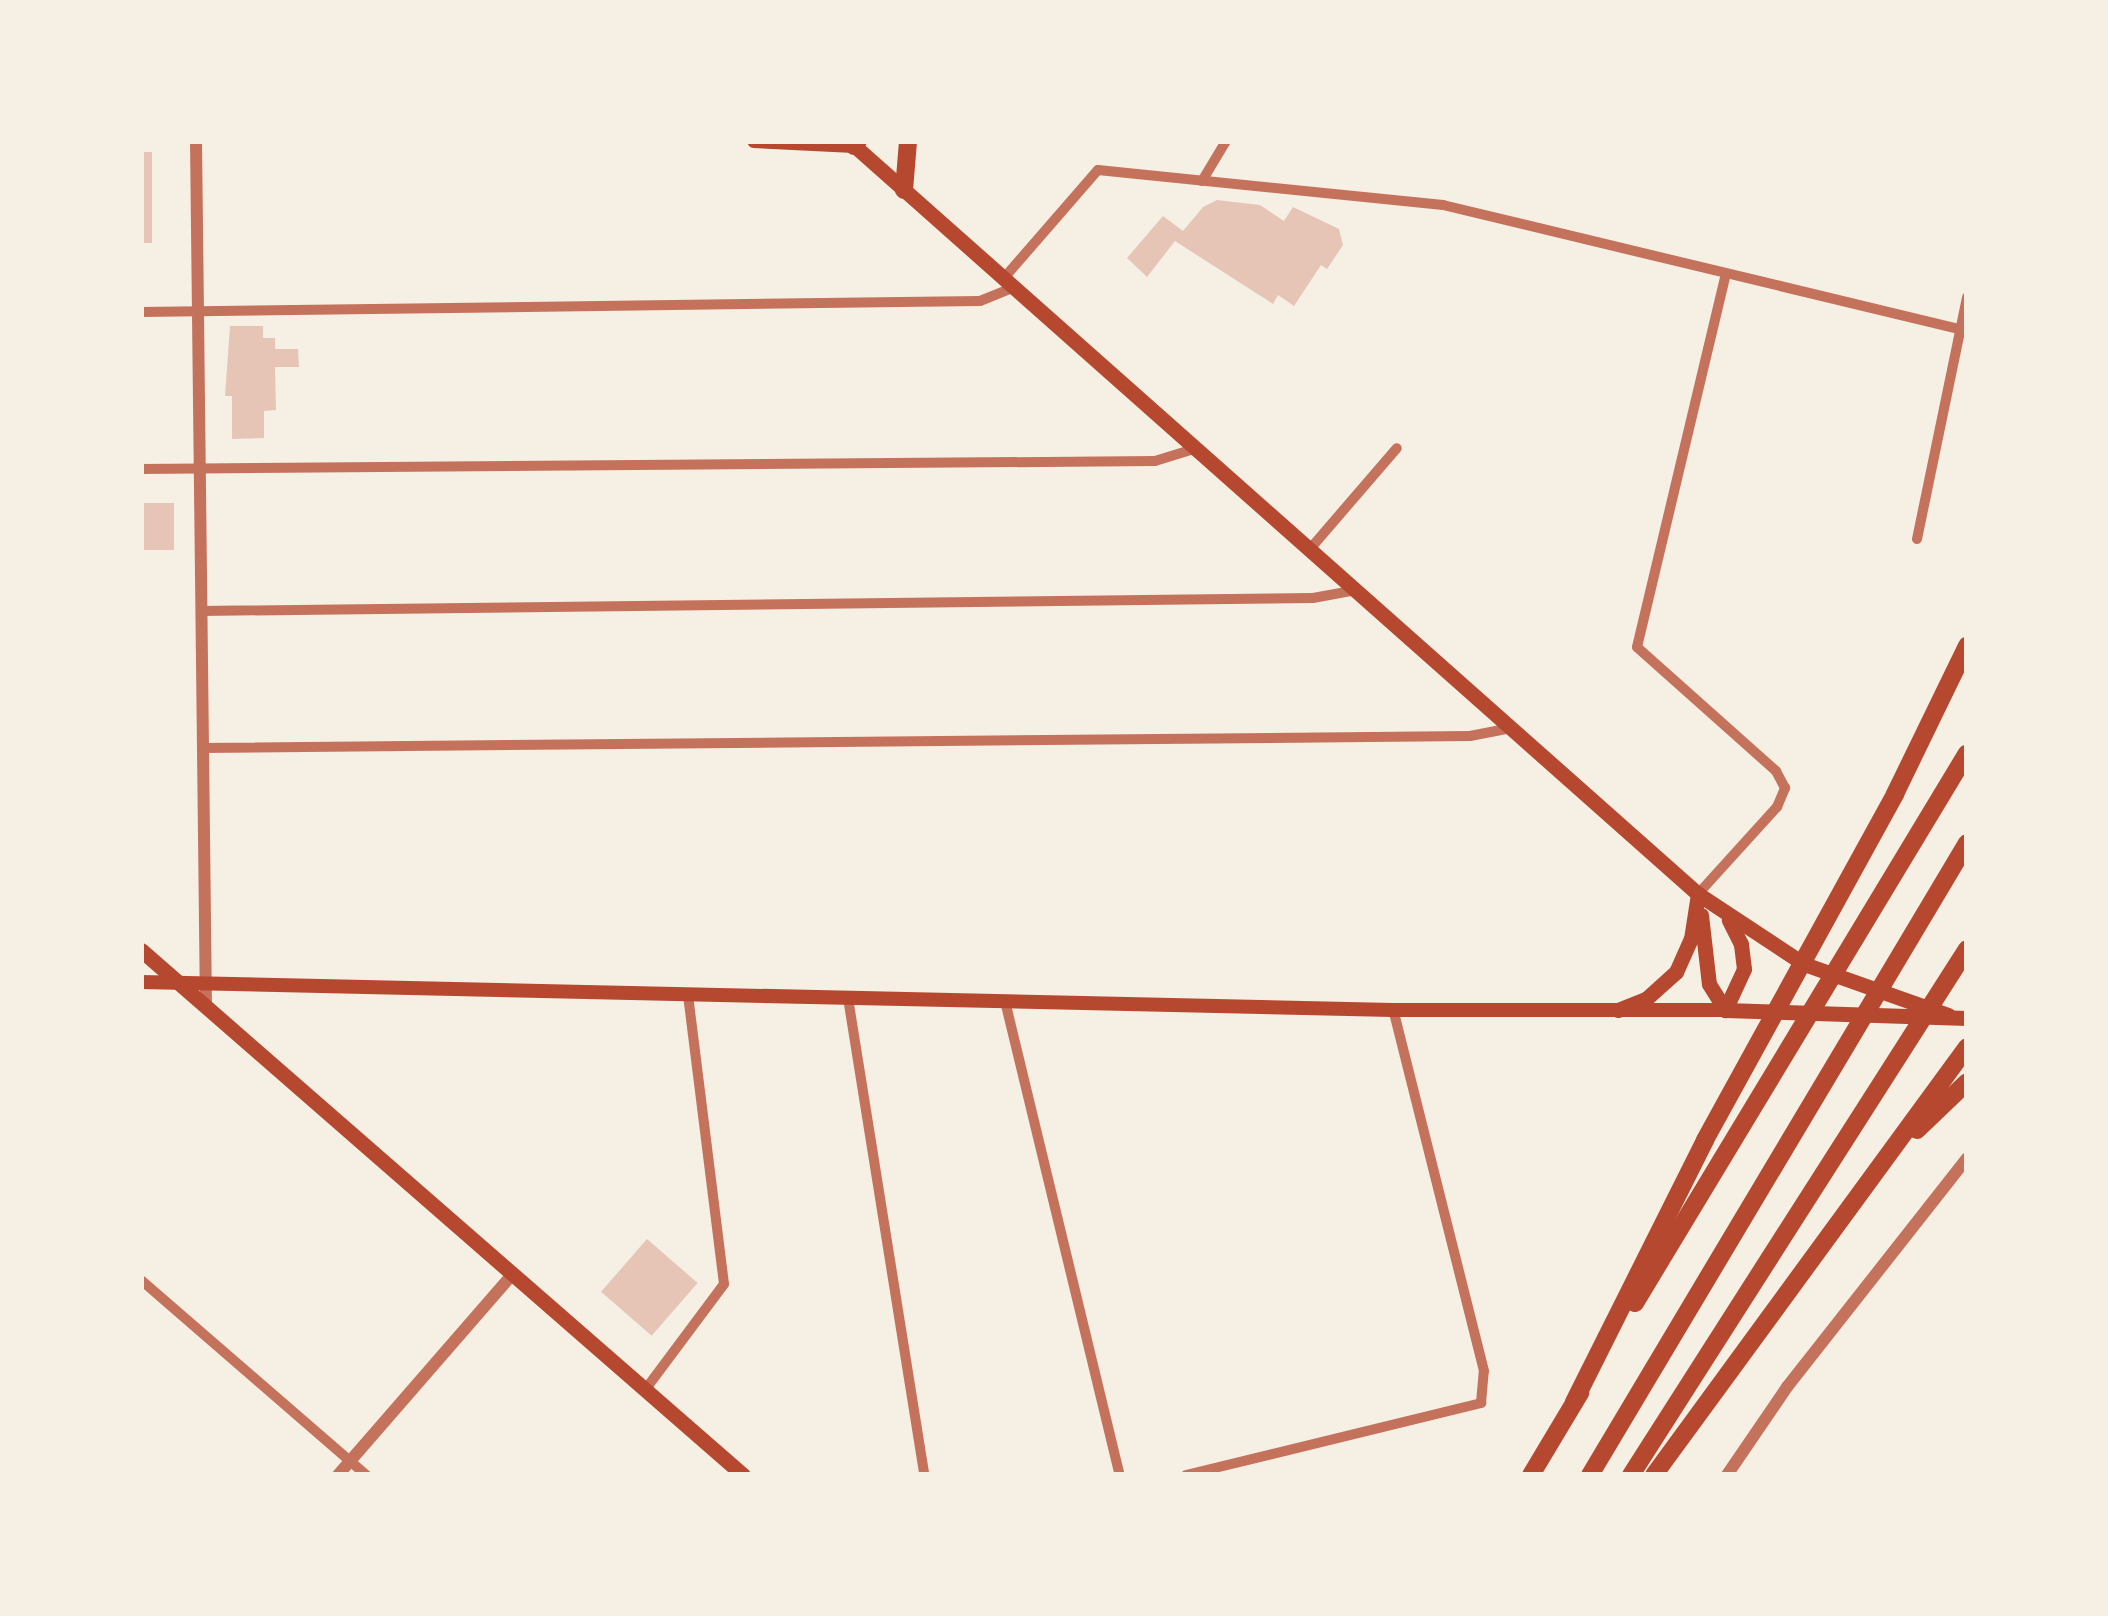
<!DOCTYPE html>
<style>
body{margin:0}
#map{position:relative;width:2108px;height:1616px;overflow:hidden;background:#f6efe4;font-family:Lora,serif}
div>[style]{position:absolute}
.building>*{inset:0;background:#e6c5b7;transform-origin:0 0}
.minor>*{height:10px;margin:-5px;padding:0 5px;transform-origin:5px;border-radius:5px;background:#c5725c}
.tertiary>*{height:12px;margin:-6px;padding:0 6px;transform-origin:6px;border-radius:6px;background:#c5725c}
.secondary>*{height:14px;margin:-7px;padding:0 7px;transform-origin:7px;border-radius:7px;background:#b5482f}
.primary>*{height:15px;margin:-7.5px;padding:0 7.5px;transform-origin:7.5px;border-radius:7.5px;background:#b5482f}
.motorway>*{height:18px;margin:-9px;padding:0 9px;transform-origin:9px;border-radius:9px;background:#b5482f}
span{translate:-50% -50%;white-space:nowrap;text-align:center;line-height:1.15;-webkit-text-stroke:10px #f6efe4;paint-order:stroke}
.frame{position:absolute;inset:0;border:144px solid #f6efe4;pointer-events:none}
</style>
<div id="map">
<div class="building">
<i style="left:141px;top:152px;width:11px;height:91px"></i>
<i style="clip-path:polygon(1217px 200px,1260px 205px,1284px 221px,1293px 207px,1339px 229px,1343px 245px,1327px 269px,1321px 265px,1294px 306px,1278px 295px,1273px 304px,1175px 241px,1147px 277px,1127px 258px,1163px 216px,1183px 231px,1203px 207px)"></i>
<i style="clip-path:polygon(230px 326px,263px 326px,263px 338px,275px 338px,275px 349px,298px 349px,299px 367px,275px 367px,276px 410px,264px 411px,264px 438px,232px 439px,232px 396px,225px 396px)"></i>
<i style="left:141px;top:503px;width:33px;height:47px"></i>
<i style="left:647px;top:1239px;width:67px;height:70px;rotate:41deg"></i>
</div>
<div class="minor">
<i style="left:1202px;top:181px;width:47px;rotate:-59deg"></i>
<i style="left:1004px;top:278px;width:143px;rotate:-49deg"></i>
<i style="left:1098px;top:170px;width:347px;rotate:5.8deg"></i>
<i style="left:1443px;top:205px;width:531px;rotate:13.51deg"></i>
<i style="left:141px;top:312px;width:839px;rotate:-0.75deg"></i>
<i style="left:980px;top:301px;width:37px;rotate:-22deg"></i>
<i style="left:141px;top:469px;width:1014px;rotate:-0.45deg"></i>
<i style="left:1155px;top:461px;width:44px;rotate:-17.2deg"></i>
<i style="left:1917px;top:539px;width:247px;rotate:-78.3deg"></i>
<i style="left:1310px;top:549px;width:133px;rotate:-49.3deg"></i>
<i style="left:201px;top:611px;width:1112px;rotate:-0.67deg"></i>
<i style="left:1313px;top:598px;width:45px;rotate:-10.3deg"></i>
<i style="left:202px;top:748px;width:1268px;rotate:-0.54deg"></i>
<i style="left:1470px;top:736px;width:42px;rotate:-11deg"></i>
<i style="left:1698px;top:894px;width:118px;rotate:-47.8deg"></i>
<i style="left:1777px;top:807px;width:21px;rotate:-67deg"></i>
<i style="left:1785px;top:788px;width:19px;rotate:-118deg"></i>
<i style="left:1776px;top:771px;width:186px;rotate:-138.3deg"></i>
<i style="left:1637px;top:647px;width:384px;rotate:-76.6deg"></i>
<i style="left:848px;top:998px;width:483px;rotate:80.9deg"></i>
<i style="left:1005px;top:1001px;width:488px;rotate:76.4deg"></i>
<i style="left:141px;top:1280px;width:298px;rotate:40.9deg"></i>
<i style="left:645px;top:1390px;width:132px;rotate:-53.3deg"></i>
<i style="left:724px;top:1284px;width:291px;rotate:-97.1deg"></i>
<i style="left:1186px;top:1475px;width:304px;rotate:-13.7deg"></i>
<i style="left:1481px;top:1403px;width:32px;rotate:-85deg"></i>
<i style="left:1484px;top:1371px;width:372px;rotate:-104.1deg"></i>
</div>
<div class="tertiary">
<i style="left:196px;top:141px;width:866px;rotate:89.34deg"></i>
<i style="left:338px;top:1475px;width:265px;rotate:-49deg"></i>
<i style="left:1727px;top:1475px;width:107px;rotate:-55.7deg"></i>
<i style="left:1787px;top:1387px;width:291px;rotate:-51.8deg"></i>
</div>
<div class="secondary">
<i style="left:754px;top:141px;width:100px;rotate:2.9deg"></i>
<i style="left:141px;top:982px;width:1252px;rotate:1.28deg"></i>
<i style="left:1393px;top:1010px;width:332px"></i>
</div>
<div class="primary">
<i style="left:849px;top:141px;width:1135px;rotate:41.57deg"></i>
<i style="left:1698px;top:894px;width:127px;rotate:33.4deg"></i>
<i style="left:1804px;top:964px;width:153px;rotate:19.5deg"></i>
<i style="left:1701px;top:915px;width:69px;rotate:83.4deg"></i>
<i style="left:1709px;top:984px;width:31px;rotate:58deg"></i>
<i style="left:141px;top:950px;width:799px;rotate:41.09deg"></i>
<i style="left:1618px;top:1010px;width:31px;rotate:-22deg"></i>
<i style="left:1647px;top:998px;width:39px;rotate:-42deg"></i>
<i style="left:1676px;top:972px;width:36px;rotate:-66deg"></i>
<i style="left:1691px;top:939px;width:46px;rotate:-81.2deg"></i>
<i style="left:1725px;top:1010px;width:242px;rotate:1.9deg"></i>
<i style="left:1725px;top:1010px;width:45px;rotate:-65.1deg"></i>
<i style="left:1744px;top:969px;width:25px;rotate:-97deg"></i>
<i style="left:1741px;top:944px;width:27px;rotate:-117deg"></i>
</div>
<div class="motorway">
<i style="left:854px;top:146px;width:6px;rotate:-51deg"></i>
<i style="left:904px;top:190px;width:49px;rotate:-85.3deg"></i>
<i style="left:1917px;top:1130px;width:69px;rotate:-43.8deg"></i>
<i style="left:1635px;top:1303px;width:642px;rotate:-58.88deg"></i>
<i style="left:1574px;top:1402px;width:293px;rotate:-63.4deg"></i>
<i style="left:1705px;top:1140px;width:395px;rotate:-61.2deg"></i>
<i style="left:1895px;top:794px;width:165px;rotate:-64.1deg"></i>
<i style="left:1531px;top:1475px;width:96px;rotate:-59.1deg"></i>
<i style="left:1590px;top:1475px;width:736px;rotate:-59.18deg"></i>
<i style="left:1631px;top:1475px;width:624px;rotate:-57.43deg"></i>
<i style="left:1654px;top:1475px;width:530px;rotate:-53.82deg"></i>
</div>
<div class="frame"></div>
</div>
